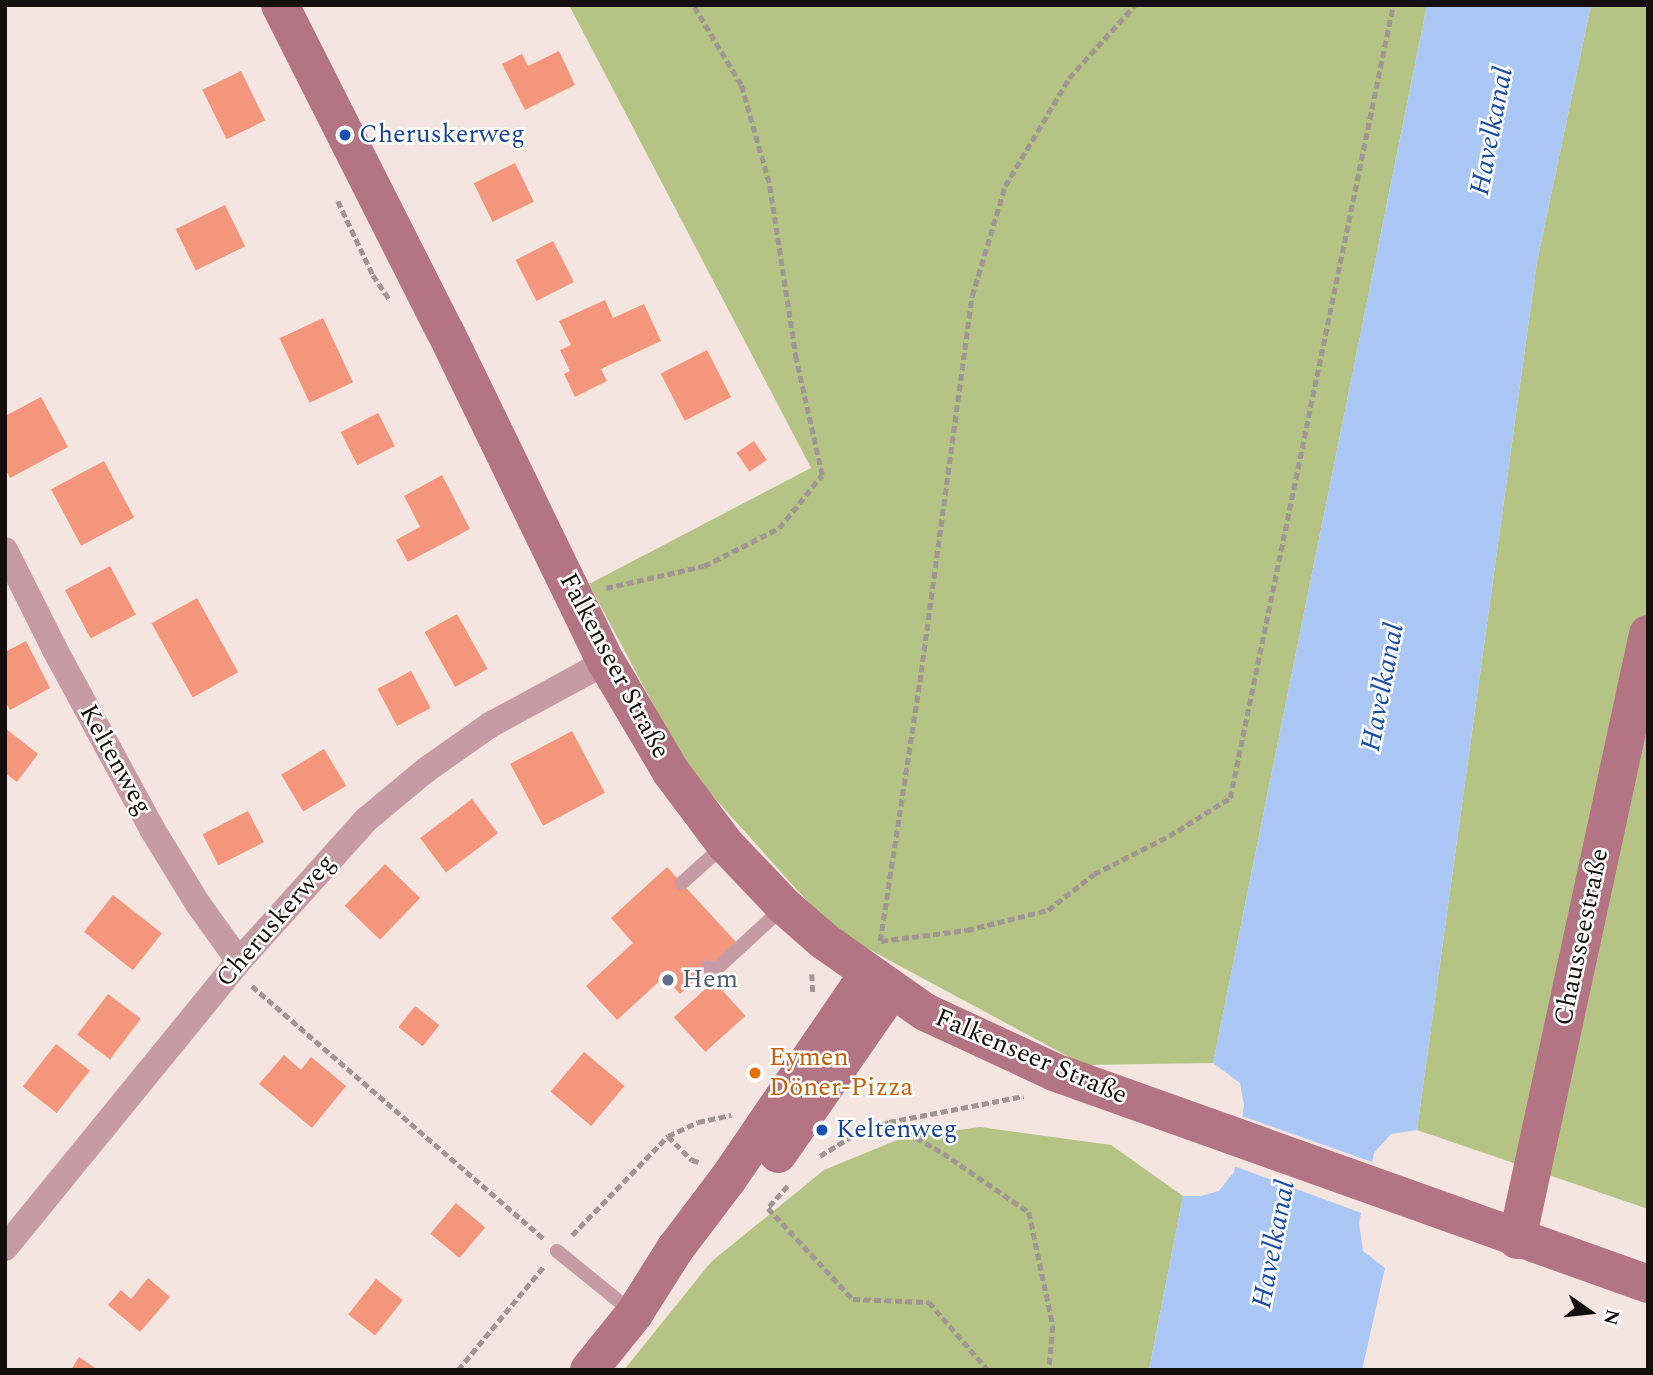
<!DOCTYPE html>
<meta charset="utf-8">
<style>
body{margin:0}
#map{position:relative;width:1653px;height:1375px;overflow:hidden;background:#f4e5e0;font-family:Spectral,serif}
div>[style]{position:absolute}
.green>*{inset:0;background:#b5c385}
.water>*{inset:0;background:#abc7f6}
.pier>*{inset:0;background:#f4e5e0}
.building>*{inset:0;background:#f4967b;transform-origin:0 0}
.path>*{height:4.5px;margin-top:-2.25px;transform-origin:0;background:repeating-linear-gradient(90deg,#a19692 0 7px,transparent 0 10.5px)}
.lane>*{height:14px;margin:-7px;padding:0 7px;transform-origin:7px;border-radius:7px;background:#c79ba5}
.street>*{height:26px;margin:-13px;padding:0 13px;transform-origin:13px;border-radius:13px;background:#c79ba5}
.secondary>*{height:38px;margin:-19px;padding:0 19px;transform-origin:19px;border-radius:19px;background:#b37484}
.dots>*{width:19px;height:19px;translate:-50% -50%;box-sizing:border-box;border:4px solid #fff;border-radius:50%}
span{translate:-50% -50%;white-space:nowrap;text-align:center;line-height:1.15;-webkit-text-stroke:5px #fff;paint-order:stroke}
.transit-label{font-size:26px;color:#164399}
.left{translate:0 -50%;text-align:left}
.street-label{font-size:26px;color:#140f0e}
.service-label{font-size:26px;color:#4e5e75}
.food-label{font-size:26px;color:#c56008}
.water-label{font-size:28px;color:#194da4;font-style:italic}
.frame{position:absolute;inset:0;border:7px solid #140f0e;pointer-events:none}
.north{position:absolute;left:1555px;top:1277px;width:70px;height:70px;-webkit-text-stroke:5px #fff;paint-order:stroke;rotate:104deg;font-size:19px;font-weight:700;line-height:28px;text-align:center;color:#140f0e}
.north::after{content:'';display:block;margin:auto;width:24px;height:32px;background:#140f0e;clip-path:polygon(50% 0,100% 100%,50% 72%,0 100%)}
</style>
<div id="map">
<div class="green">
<i style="clip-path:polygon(569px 5px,1427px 5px,1213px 1063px,1084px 1065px,833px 930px,686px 766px,589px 584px,811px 468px)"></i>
<i style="clip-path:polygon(1591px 5px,1648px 5px,1648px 1209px,1417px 1130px,1537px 262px)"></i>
<i style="clip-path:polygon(980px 1127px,1111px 1145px,1183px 1196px,1149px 1370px,624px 1370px,711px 1262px,824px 1170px,902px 1138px)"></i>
</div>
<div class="water">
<i style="clip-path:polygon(1427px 5px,1591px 5px,1537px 262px,1417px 1130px,1391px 1134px,1374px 1153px,1359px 1223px,1363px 1251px,1385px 1268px,1362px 1370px,1149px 1370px,1183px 1196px,1201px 1196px,1219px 1191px,1234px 1172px,1244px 1105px,1240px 1083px,1213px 1063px)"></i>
</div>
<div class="pier">
<i style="clip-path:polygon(1239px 1115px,1375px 1163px,1364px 1214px,1231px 1165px)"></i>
</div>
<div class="building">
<i style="clip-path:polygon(559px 51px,575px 85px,525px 110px,502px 64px,522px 54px,528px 66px)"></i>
<i style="left:241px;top:71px;width:55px;height:43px;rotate:64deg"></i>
<i style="left:515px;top:163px;width:43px;height:46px;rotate:64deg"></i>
<i style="left:225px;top:205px;width:46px;height:55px;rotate:64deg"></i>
<i style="left:553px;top:241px;width:46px;height:42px;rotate:63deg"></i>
<i style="clip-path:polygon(605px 300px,613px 318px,644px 304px,661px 341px,601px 369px,607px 381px,575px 397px,564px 374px,570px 371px,560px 350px,571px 345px,559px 321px)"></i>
<i style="left:323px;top:318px;width:71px;height:48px;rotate:65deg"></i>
<i style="left:707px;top:350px;width:53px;height:52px;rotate:63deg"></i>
<i style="clip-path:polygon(41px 397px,68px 447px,10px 478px,5px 468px,5px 416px)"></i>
<i style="left:378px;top:413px;width:37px;height:42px;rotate:63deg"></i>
<i style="left:754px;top:441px;width:23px;height:21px;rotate:56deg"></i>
<i style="left:104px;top:461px;width:64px;height:60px;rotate:62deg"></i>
<i style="clip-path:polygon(442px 475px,470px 529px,408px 562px,396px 540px,420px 527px,404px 496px)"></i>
<i style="left:110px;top:566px;width:55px;height:51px;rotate:62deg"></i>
<i style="left:197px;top:598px;width:85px;height:52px;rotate:61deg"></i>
<i style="left:457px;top:614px;width:63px;height:37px;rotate:61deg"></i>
<i style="clip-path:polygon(26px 641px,50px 688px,10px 710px,5px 701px,5px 652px)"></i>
<i style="left:411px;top:671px;width:42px;height:38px;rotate:62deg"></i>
<i style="clip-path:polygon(5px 728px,38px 754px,17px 782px,5px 773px)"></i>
<i style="left:572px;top:731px;width:70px;height:70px;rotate:62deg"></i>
<i style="left:324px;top:749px;width:43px;height:50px;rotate:59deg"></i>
<i style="left:472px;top:799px;width:43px;height:65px;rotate:53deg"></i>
<i style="left:248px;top:811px;width:35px;height:51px;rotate:63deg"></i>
<i style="left:385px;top:864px;width:49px;height:58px;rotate:44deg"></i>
<i style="clip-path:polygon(667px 867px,736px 942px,680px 994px,664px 977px,617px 1020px,586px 986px,633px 943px,611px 918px)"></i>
<i style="left:113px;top:895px;width:62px;height:47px;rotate:38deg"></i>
<i style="left:714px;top:981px;width:47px;height:54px;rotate:48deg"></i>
<i style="left:108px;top:994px;width:41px;height:51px;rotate:37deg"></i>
<i style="left:415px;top:1006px;width:31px;height:27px;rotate:38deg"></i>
<i style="left:56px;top:1044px;width:43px;height:54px;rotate:38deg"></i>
<i style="left:584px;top:1052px;width:53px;height:52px;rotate:40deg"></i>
<i style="clip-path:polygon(284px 1055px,301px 1070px,311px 1057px,346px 1086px,312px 1128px,259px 1084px)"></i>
<i style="left:456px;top:1203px;width:38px;height:40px;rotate:40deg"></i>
<i style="clip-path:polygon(148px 1278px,170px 1297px,140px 1332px,108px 1305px,121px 1290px,131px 1299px)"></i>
<i style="left:376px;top:1279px;width:34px;height:45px;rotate:38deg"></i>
<i style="clip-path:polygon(79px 1357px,98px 1370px,71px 1370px)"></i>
</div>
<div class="path">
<i style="left:338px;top:201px;width:82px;rotate:64.7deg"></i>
<i style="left:373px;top:275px;width:29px;rotate:56deg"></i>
<i style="left:606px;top:588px;width:100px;rotate:-12.7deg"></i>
<i style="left:704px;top:566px;width:84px;rotate:-26.9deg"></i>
<i style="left:779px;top:528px;width:68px;rotate:-50.9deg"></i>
<i style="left:822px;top:475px;width:119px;rotate:-102.6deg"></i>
<i style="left:796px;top:359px;width:178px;rotate:-98.7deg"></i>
<i style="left:769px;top:183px;width:102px;rotate:-105.9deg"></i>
<i style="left:741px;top:85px;width:93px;rotate:-121deg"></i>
<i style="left:880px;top:941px;width:272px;rotate:-81.3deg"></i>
<i style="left:921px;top:672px;width:379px;rotate:-82.3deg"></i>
<i style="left:972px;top:296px;width:115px;rotate:-73.3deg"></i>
<i style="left:1005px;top:186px;width:126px;rotate:-59.3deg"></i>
<i style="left:1069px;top:78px;width:98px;rotate:-47.9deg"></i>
<i style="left:881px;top:941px;width:87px;rotate:-7.3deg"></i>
<i style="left:967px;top:930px;width:83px;rotate:-13.9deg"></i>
<i style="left:1048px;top:910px;width:58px;rotate:-38deg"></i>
<i style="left:1094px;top:874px;width:84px;rotate:-26.9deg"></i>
<i style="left:1169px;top:836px;width:72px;rotate:-31.9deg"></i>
<i style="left:1230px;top:798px;width:810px;rotate:-78.38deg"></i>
<i style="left:812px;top:974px;width:19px;rotate:87deg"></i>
<i style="left:252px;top:986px;width:386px;rotate:40.9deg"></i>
<i style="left:889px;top:1122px;width:62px;rotate:29.9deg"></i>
<i style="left:943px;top:1153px;width:104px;rotate:34.5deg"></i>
<i style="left:1029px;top:1212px;width:116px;rotate:78.1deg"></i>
<i style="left:1053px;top:1326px;width:44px;rotate:95.2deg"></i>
<i style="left:668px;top:1136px;width:34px;rotate:45deg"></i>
<i style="left:692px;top:1160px;width:7px;rotate:16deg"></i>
<i style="left:820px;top:1156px;width:39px;rotate:-32deg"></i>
<i style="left:853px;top:1135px;width:38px;rotate:-20deg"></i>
<i style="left:889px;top:1122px;width:137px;rotate:-10.9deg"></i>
<i style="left:788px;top:1186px;width:30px;rotate:132deg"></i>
<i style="left:768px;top:1208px;width:125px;rotate:47deg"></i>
<i style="left:853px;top:1299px;width:76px;rotate:2.3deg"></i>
<i style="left:929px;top:1302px;width:90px;rotate:49.1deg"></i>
<i style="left:572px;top:1235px;width:138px;rotate:-45.9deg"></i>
<i style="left:668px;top:1136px;width:33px;rotate:-25deg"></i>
<i style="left:698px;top:1122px;width:34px;rotate:-12deg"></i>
<i style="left:458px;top:1370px;width:136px;rotate:-50.4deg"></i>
</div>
<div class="lane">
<i style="left:682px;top:883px;width:57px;rotate:-42.1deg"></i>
<i style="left:708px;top:967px;width:7px;rotate:45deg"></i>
<i style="left:713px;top:972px;width:96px;rotate:-42.5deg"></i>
<i style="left:557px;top:1251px;width:97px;rotate:39.1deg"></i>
</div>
<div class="street">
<i style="left:5px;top:550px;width:112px;rotate:63.4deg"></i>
<i style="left:55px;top:650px;width:204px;rotate:61.5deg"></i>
<i style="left:152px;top:829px;width:88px;rotate:58.5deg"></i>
<i style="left:198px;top:904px;width:70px;rotate:54.3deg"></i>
<i style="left:5px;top:1248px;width:370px;rotate:-50.8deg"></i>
<i style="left:239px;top:961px;width:191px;rotate:-48deg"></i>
<i style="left:367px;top:819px;width:77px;rotate:-39.7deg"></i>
<i style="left:426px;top:770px;width:78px;rotate:-35.1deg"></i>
<i style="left:490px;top:725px;width:132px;rotate:-28.5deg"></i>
</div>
<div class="secondary">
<i style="left:280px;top:5px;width:365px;rotate:63.2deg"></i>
<i style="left:445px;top:331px;width:368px;rotate:64.1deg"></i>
<i style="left:606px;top:662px;width:128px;rotate:59.4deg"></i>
<i style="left:671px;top:772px;width:90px;rotate:53.1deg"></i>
<i style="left:725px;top:844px;width:86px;rotate:46.4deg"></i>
<i style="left:784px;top:906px;width:53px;rotate:41.2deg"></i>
<i style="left:824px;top:941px;width:123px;rotate:35.1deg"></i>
<i style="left:925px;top:1012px;width:142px;rotate:24.9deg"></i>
<i style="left:1054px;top:1072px;width:631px;rotate:19.64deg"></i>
<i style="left:778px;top:1154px;width:198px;rotate:-55.3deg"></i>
<i style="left:1517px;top:1240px;width:620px;rotate:-77.8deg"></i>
<i style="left:589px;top:1370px;width:72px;rotate:-51.2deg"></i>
<i style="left:634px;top:1314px;width:77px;rotate:-57.8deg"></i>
<i style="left:675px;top:1249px;width:88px;rotate:-52.9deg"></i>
<i style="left:728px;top:1179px;width:248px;rotate:-55.7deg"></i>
</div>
<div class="dots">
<i style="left:345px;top:135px;background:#1a4fb4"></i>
<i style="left:668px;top:980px;background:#5c6f8a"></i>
<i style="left:755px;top:1073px;background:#e8710a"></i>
<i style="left:822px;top:1130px;background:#1a4fb4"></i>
</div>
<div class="transit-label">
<span class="left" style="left:359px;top:135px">Cheruskerweg</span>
<span class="left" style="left:836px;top:1130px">Keltenweg</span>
</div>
<div class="street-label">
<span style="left:614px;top:666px;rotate:62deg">Falkenseer Straße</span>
<span style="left:115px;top:760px;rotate:61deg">Keltenweg</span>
<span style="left:276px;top:921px;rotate:-49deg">Cheruskerweg</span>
<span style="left:1582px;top:937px;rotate:-78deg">Chausseestraße</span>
<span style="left:1031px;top:1057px;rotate:23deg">Falkenseer Straße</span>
</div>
<div class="service-label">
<span class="left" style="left:682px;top:980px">Hem</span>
</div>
<div class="food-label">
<span class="left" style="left:769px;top:1073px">Eymen<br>Döner-Pizza</span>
</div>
<div class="water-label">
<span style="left:1492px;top:131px;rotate:-79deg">Havelkanal</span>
<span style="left:1383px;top:687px;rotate:-79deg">Havelkanal</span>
<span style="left:1274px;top:1244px;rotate:-79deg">Havelkanal</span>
</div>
<div class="frame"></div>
<div class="north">N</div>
</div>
